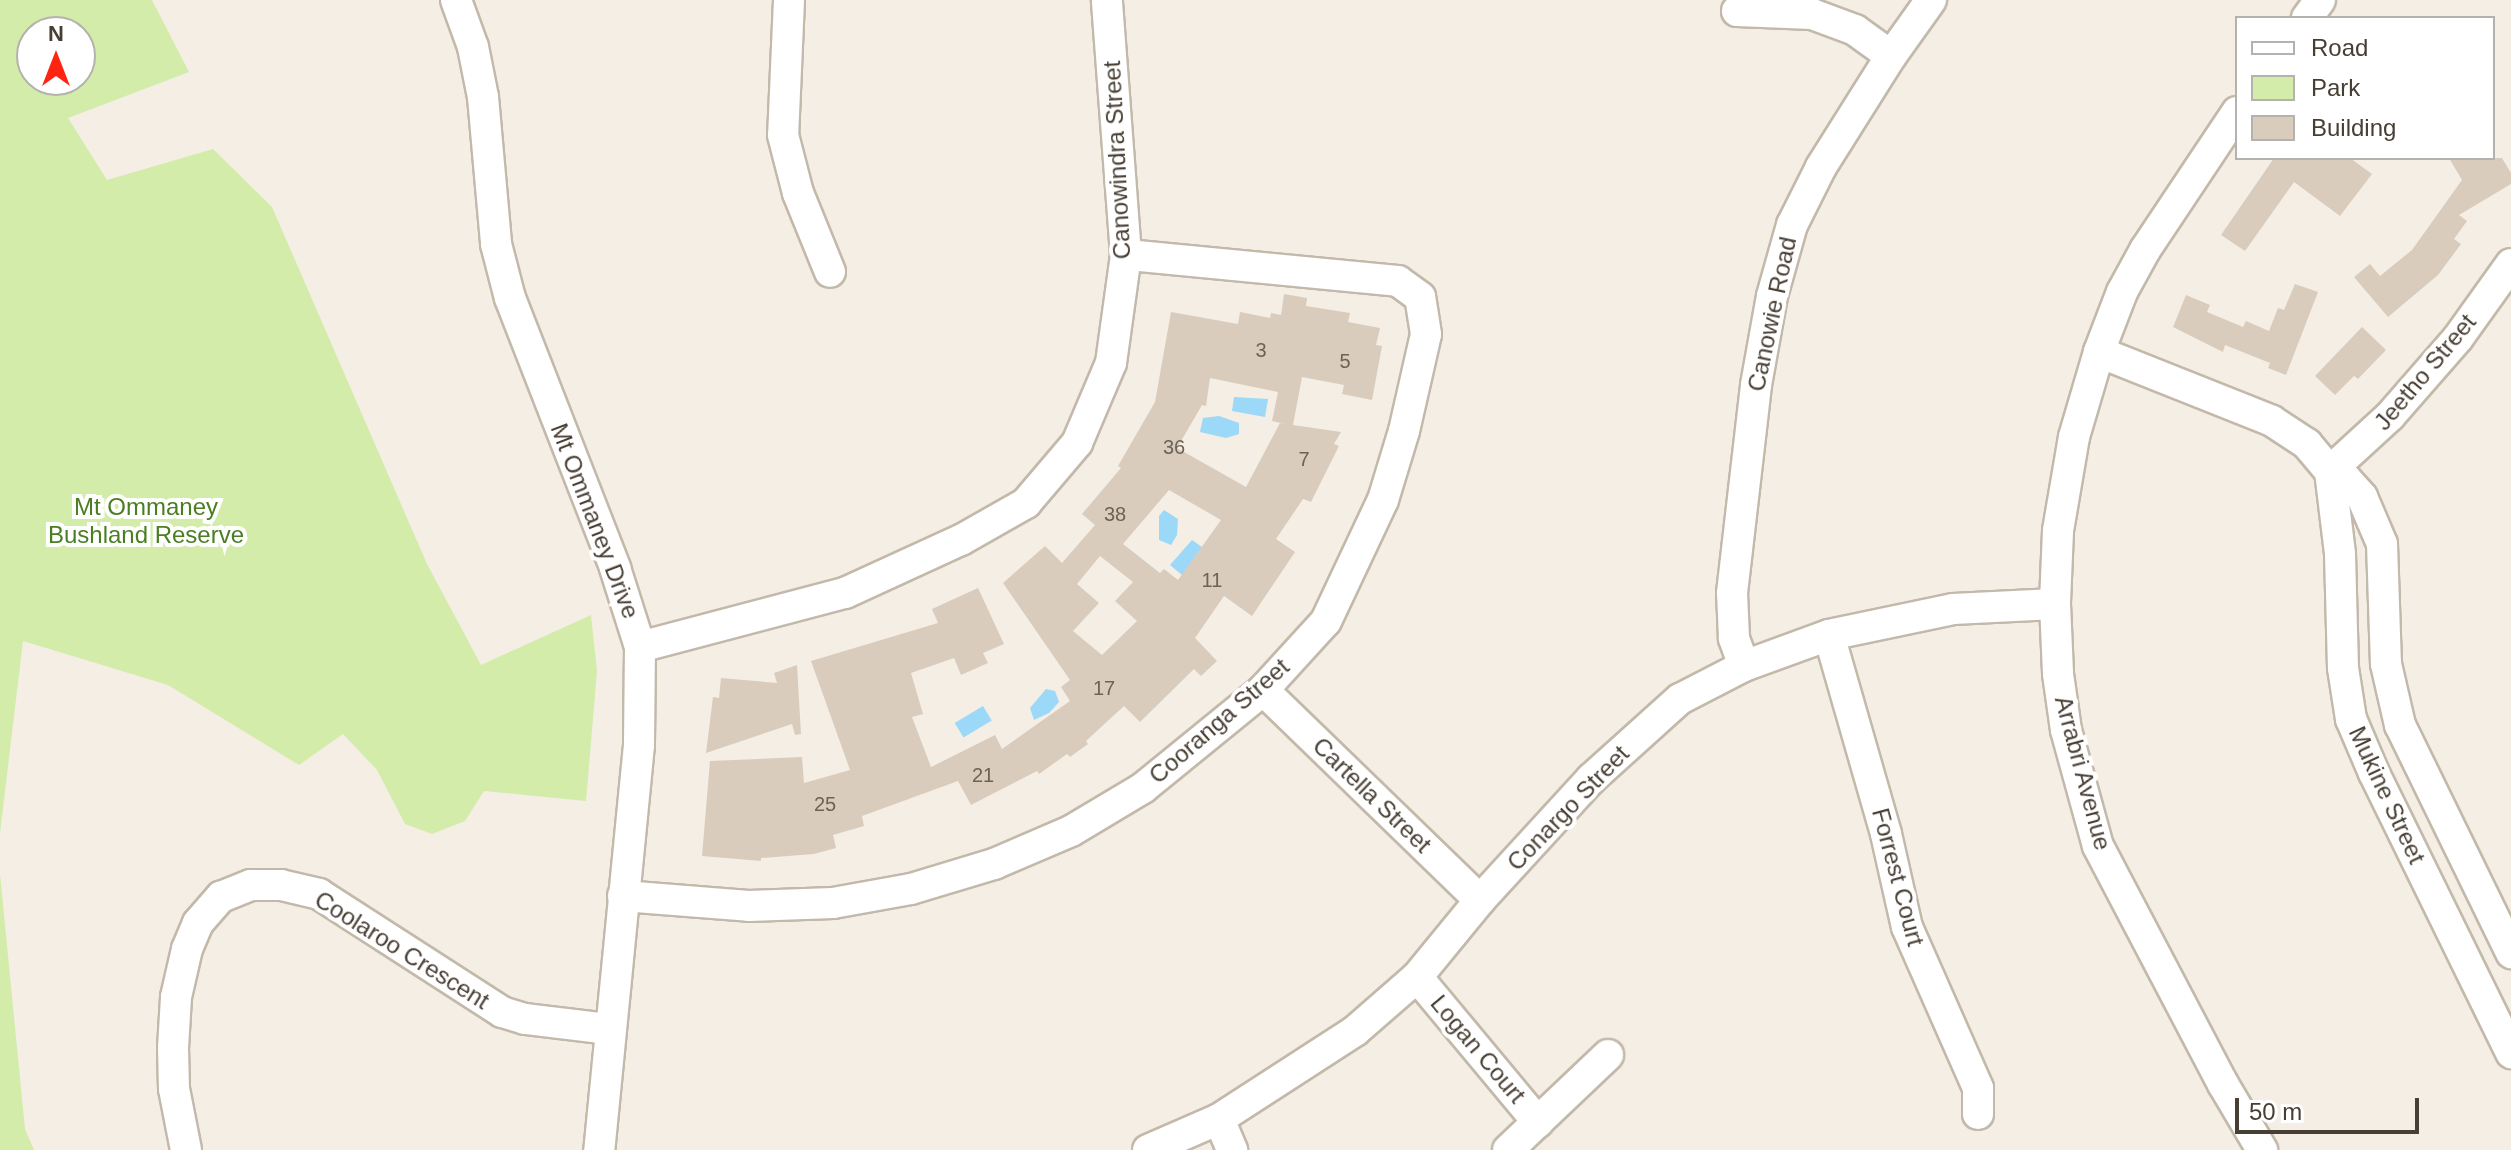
<!DOCTYPE html>
<style>
body{margin:0}
#map{position:relative;width:2511px;height:1150px;overflow:hidden;background:#f4eee5;font-family:Arial,sans-serif}
div>[style]{position:absolute}
.green>*{inset:0;background:#d3ecaa}
.water>*{inset:0;background:#9cd8f7;transform-origin:0 0}
.building>*{inset:0;background:#daccbc}
.roads{filter:drop-shadow(2px 0 #c3b9aa) drop-shadow(-2px 0 #c3b9aa) drop-shadow(0 2px #c3b9aa) drop-shadow(0 -2px #c3b9aa)}
.minor>*{height:30px;margin:-15px;padding:0 15px;transform-origin:15px;border-radius:15px;background:#fff}
span{translate:-50% -50%;white-space:nowrap;text-align:center;line-height:1.15;-webkit-text-stroke:8px #fff;paint-order:stroke}
.number-label{font-size:20px;color:#6c6256}
.number-label span{-webkit-text-stroke-width:0}
.street-label{font-size:24px;color:#473e34}
.park-label{font-size:24px;color:#4b7e22}
.legend{position:absolute;left:2235px;top:16px;width:260px;height:144px;box-sizing:border-box;background:#fff;border:2px solid #b5b2ae;margin:0;padding:10px 14px;list-style:none;font-size:24px;color:#473e34}
.legend li{display:flex;align-items:center;gap:16px;height:40px}
.legend b{width:40px;border:2px solid #b5b2ae}
.north{position:absolute;left:16px;top:16px;width:80px;height:80px;box-sizing:border-box;background:#fff;border:2px solid #b5b2ae;border-radius:50%;rotate:0deg;font-size:22px;font-weight:700;line-height:32px;text-align:center;color:#473e34}
.north::after{content:'';display:block;margin:auto;width:28px;height:36px;background:#ff2411;clip-path:polygon(50% 0,100% 100%,50% 72%,0 100%)}
.scale{position:absolute;left:2235px;top:1098px;width:184px;height:36px;box-sizing:border-box;border:4px solid #473e34;border-top:0;padding-left:10px;font-size:24px;line-height:28px;white-space:nowrap;color:#473e34;-webkit-text-stroke:6px #fff;paint-order:stroke}
</style>
<div id="map">
<div class="green">
<i style="clip-path:polygon(evenodd,0 0,152px 0,189px 72px,68px 118px,107px 180px,213px 149px,272px 207px,427px 564px,481px 665px,591px 615px,597px 671px,586px 801px,484px 791px,465px 821px,432px 834px,405px 824px,377px 770px,343px 734px,299px 765px,168px 685px,23px 641px,0 833px,0 0,32px 32px,80px 32px,80px 80px,32px 80px,32px 32px)"></i>
<i style="clip-path:polygon(0 874px,25px 1129px,34px 1150px,0 1150px)"></i>
</div>
<div class="water">
<i style="clip-path:polygon(1234px 397px,1268px 399px,1265px 417px,1232px 411px)"></i>
<i style="clip-path:polygon(1219px 416px,1239px 423px,1239px 434px,1226px 438px,1200px 432px,1203px 418px)"></i>
<i style="clip-path:polygon(1164px 510px,1178px 519px,1177px 535px,1171px 545px,1159px 540px,1159px 516px)"></i>
<i style="clip-path:polygon(1192px 540px,1202px 547px,1182px 575px,1170px 565px)"></i>
<i style="clip-path:polygon(1046px 689px,1055px 691px,1059px 702px,1049px 713px,1034px 720px,1030px 708px)"></i>
<i style="left:983px;top:706px;width:17px;height:33px;rotate:59deg"></i>
</div>
<div class="building">
<i style="clip-path:polygon(2274px 158px,2350px 158px,2372px 174px,2340px 216px,2294px 182px,2245px 251px,2221px 235px)"></i>
<i style="clip-path:polygon(2449px 158px,2502px 158px,2511px 173px,2511px 184px,2459px 215px,2467px 221px,2454px 239px,2461px 244px,2438px 275px,2388px 317px,2354px 277px,2370px 264px,2380px 276px,2412px 250px,2462px 180px)"></i>
<i style="clip-path:polygon(2295px 284px,2318px 292px,2286px 375px,2268px 368px,2270px 363px,2225px 345px,2223px 352px,2173px 327px,2186px 295px,2210px 305px,2207px 312px,2243px 327px,2246px 321px,2269px 331px,2278px 308px,2284px 310px)"></i>
<i style="clip-path:polygon(evenodd,1284px 294px,1307px 298px,1306px 306px,1350px 313px,1348px 322px,1380px 328px,1376px 345px,1382px 346px,1372px 400px,1342px 394px,1344px 385px,1302px 377px,1293px 425px,1341px 432px,1334px 444px,1339px 446px,1311px 502px,1303px 499px,1276px 539px,1295px 552px,1252px 616px,1224px 596px,1195px 638px,1217px 661px,1201px 676px,1194px 669px,1140px 722px,1124px 706px,1086px 741px,1088px 744px,1070px 757px,1067px 754px,1039px 774px,1037px 771px,971px 805px,958px 781px,862px 816px,864px 826px,833px 835px,836px 848px,814px 854px,761px 858px,761px 861px,702px 856px,710px 761px,802px 757px,804px 783px,850px 770px,811px 661px,938px 623px,932px 609px,978px 588px,1004px 644px,983px 653px,988px 663px,961px 675px,954px 658px,911px 673px,923px 714px,912px 717px,931px 767px,995px 735px,1002px 749px,1070px 701px,1061px 687px,1070px 680px,1003px 583px,1045px 546px,1062px 563px,1095px 525px,1082px 514px,1121px 468px,1118px 466px,1155px 402px,1171px 312px,1238px 324px,1240px 312px,1270px 318px,1271px 313px,1281px 315px,1284px 294px,1210px 378px,1278px 392px,1272px 421px,1290px 425px,1280px 423px,1246px 487px,1177px 448px,1202px 405px,1206px 406px,1210px 378px,1284px 294px,1169px 490px,1221px 520px,1178px 580px,1164px 569px,1160px 573px,1123px 544px,1169px 490px,1284px 294px,1100px 556px,1133px 582px,1115px 601px,1137px 621px,1102px 655px,1073px 631px,1099px 603px,1077px 584px,1100px 556px)"></i>
<i style="clip-path:polygon(2362px 327px,2386px 350px,2358px 379px,2354px 376px,2335px 395px,2315px 376px)"></i>
<i style="clip-path:polygon(797px 665px,801px 734px,795px 735px,792px 724px,706px 753px,713px 697px,719px 698px,721px 678px,777px 683px,774px 673px)"></i>
</div>
<div class="roads">
<div class="minor">
<i style="left:456px;top:0;width:50px;rotate:70.1deg"></i>
<i style="left:473px;top:47px;width:51px;rotate:78.7deg"></i>
<i style="left:483px;top:97px;width:148px;rotate:84.9deg"></i>
<i style="left:496px;top:244px;width:56px;rotate:75.5deg"></i>
<i style="left:510px;top:298px;width:290px;rotate:68.7deg"></i>
<i style="left:615px;top:568px;width:83px;rotate:72.4deg"></i>
<i style="left:640px;top:647px;width:98px;rotate:90.6deg"></i>
<i style="left:639px;top:745px;width:407px;rotate:95.6deg"></i>
<i style="left:789px;top:0;width:135px;rotate:92.5deg"></i>
<i style="left:783px;top:135px;width:60px;rotate:75.5deg"></i>
<i style="left:798px;top:193px;width:85px;rotate:67.9deg"></i>
<i style="left:1737px;top:11px;width:75px;rotate:2.3deg"></i>
<i style="left:1812px;top:14px;width:46px;rotate:20.4deg"></i>
<i style="left:1855px;top:30px;width:44px;rotate:35.8deg"></i>
<i style="left:2307px;top:18px;width:22px;rotate:-54deg"></i>
<i style="left:2237px;top:112px;width:166px;rotate:123.7deg"></i>
<i style="left:2145px;top:250px;width:48px;rotate:118.7deg"></i>
<i style="left:2122px;top:292px;width:64px;rotate:111deg"></i>
<i style="left:2099px;top:352px;width:89px;rotate:106.4deg"></i>
<i style="left:2074px;top:437px;width:95px;rotate:99.7deg"></i>
<i style="left:2058px;top:531px;width:73px;rotate:92.4deg"></i>
<i style="left:2055px;top:604px;width:70px;rotate:87.5deg"></i>
<i style="left:2058px;top:674px;width:57px;rotate:81.9deg"></i>
<i style="left:2066px;top:730px;width:120px;rotate:74.6deg"></i>
<i style="left:2098px;top:846px;width:269px;rotate:62.3deg"></i>
<i style="left:2223px;top:1084px;width:77px;rotate:59.4deg"></i>
<i style="left:2099px;top:352px;width:186px;rotate:21.7deg"></i>
<i style="left:2272px;top:421px;width:42px;rotate:33.3deg"></i>
<i style="left:2307px;top:444px;width:35px;rotate:50deg"></i>
<i style="left:2330px;top:471px;width:84px;rotate:83.1deg"></i>
<i style="left:2340px;top:554px;width:114px;rotate:88.5deg"></i>
<i style="left:2343px;top:668px;width:52px;rotate:81.1deg"></i>
<i style="left:2351px;top:719px;width:59px;rotate:66.9deg"></i>
<i style="left:2374px;top:773px;width:312px;rotate:63.9deg"></i>
<i style="left:2330px;top:471px;width:18px;rotate:27deg"></i>
<i style="left:2346px;top:479px;width:24px;rotate:48deg"></i>
<i style="left:2362px;top:497px;width:51px;rotate:66.9deg"></i>
<i style="left:2382px;top:544px;width:120px;rotate:88.1deg"></i>
<i style="left:2386px;top:664px;width:63px;rotate:77.1deg"></i>
<i style="left:2400px;top:725px;width:254px;rotate:64deg"></i>
<i style="left:2330px;top:471px;width:81px;rotate:-42.5deg"></i>
<i style="left:2390px;top:416px;width:103px;rotate:-48.9deg"></i>
<i style="left:2458px;top:338px;width:91px;rotate:-54.4deg"></i>
<i style="left:1829px;top:635px;width:207px;rotate:74deg"></i>
<i style="left:1886px;top:834px;width:95px;rotate:77.3deg"></i>
<i style="left:1907px;top:927px;width:176px;rotate:66.2deg"></i>
<i style="left:1978px;top:1088px;width:26px;rotate:90deg"></i>
<i style="left:640px;top:647px;width:212px;rotate:-14.8deg"></i>
<i style="left:845px;top:593px;width:128px;rotate:-24.6deg"></i>
<i style="left:961px;top:540px;width:75px;rotate:-29.6deg"></i>
<i style="left:1026px;top:503px;width:79px;rotate:-49.6deg"></i>
<i style="left:1077px;top:443px;width:87px;rotate:-67deg"></i>
<i style="left:1111px;top:363px;width:109px;rotate:-82.1deg"></i>
<i style="left:1126px;top:255px;width:256px;rotate:-94.3deg"></i>
<i style="left:1744px;top:666px;width:30px;rotate:-110deg"></i>
<i style="left:1734px;top:638px;width:45px;rotate:-92.5deg"></i>
<i style="left:1732px;top:593px;width:209px;rotate:-83.4deg"></i>
<i style="left:1756px;top:385px;width:90px;rotate:-79.8deg"></i>
<i style="left:1772px;top:296px;width:74px;rotate:-74.3deg"></i>
<i style="left:1792px;top:225px;width:65px;rotate:-63.4deg"></i>
<i style="left:1821px;top:167px;width:131px;rotate:-57.8deg"></i>
<i style="left:1891px;top:56px;width:69px;rotate:-54.5deg"></i>
<i style="left:1263px;top:690px;width:302px;rotate:44.1deg"></i>
<i style="left:623px;top:896px;width:126px;rotate:4.5deg"></i>
<i style="left:749px;top:906px;width:84px;rotate:-2deg"></i>
<i style="left:833px;top:903px;width:79px;rotate:-10.2deg"></i>
<i style="left:911px;top:889px;width:87px;rotate:-16.8deg"></i>
<i style="left:994px;top:864px;width:84px;rotate:-23.2deg"></i>
<i style="left:1071px;top:831px;width:84px;rotate:-30.8deg"></i>
<i style="left:1143px;top:788px;width:155px;rotate:-39.2deg"></i>
<i style="left:1263px;top:690px;width:93px;rotate:-47.6deg"></i>
<i style="left:1326px;top:621px;width:134px;rotate:-64.8deg"></i>
<i style="left:1383px;top:500px;width:72px;rotate:-73.1deg"></i>
<i style="left:1404px;top:431px;width:99px;rotate:-77.2deg"></i>
<i style="left:1426px;top:334px;width:37px;rotate:-99deg"></i>
<i style="left:1420px;top:297px;width:27px;rotate:-144deg"></i>
<i style="left:1398px;top:281px;width:273px;rotate:-174.5deg"></i>
<i style="left:1417px;top:977px;width:189px;rotate:50.2deg"></i>
<i style="left:1219px;top:1119px;width:34px;rotate:67deg"></i>
<i style="left:186px;top:1150px;width:62px;rotate:-101.1deg"></i>
<i style="left:174px;top:1089px;width:41px;rotate:-91.4deg"></i>
<i style="left:173px;top:1048px;width:51px;rotate:-86.6deg"></i>
<i style="left:176px;top:997px;width:49px;rotate:-77.1deg"></i>
<i style="left:187px;top:949px;width:28px;rotate:-67deg"></i>
<i style="left:198px;top:923px;width:35px;rotate:-49deg"></i>
<i style="left:221px;top:897px;width:32px;rotate:-22deg"></i>
<i style="left:251px;top:885px;width:30px"></i>
<i style="left:281px;top:885px;width:39px;rotate:13deg"></i>
<i style="left:319px;top:894px;width:218px;rotate:32.8deg"></i>
<i style="left:502px;top:1012px;width:24px;rotate:17deg"></i>
<i style="left:525px;top:1019px;width:85px;rotate:6.8deg"></i>
<i style="left:1148px;top:1150px;width:77px;rotate:-23.6deg"></i>
<i style="left:1219px;top:1119px;width:162px;rotate:-32.9deg"></i>
<i style="left:1355px;top:1031px;width:82px;rotate:-41.1deg"></i>
<i style="left:1417px;top:977px;width:99px;rotate:-50.7deg"></i>
<i style="left:1480px;top:900px;width:164px;rotate:-47.5deg"></i>
<i style="left:1591px;top:779px;width:120px;rotate:-42deg"></i>
<i style="left:1680px;top:699px;width:72px;rotate:-27.3deg"></i>
<i style="left:1744px;top:666px;width:90px;rotate:-20deg"></i>
<i style="left:1829px;top:635px;width:127px;rotate:-11.8deg"></i>
<i style="left:1953px;top:609px;width:102px;rotate:-2.8deg"></i>
<i style="left:1508px;top:1150px;width:138px;rotate:-43.5deg"></i>
</div>
</div>
<div class="number-label">
<span style="left:1261px;top:350px">3</span>
<span style="left:1345px;top:361px">5</span>
<span style="left:1174px;top:447px">36</span>
<span style="left:1304px;top:459px">7</span>
<span style="left:1115px;top:514px">38</span>
<span style="left:1212px;top:580px">11</span>
<span style="left:1104px;top:688px">17</span>
<span style="left:983px;top:775px">21</span>
<span style="left:825px;top:804px">25</span>
</div>
<div class="street-label">
<span style="left:1117px;top:160px;rotate:-93deg">Canowindra Street</span>
<span style="left:1772px;top:314px;rotate:-78deg">Canowie Road</span>
<span style="left:2425px;top:372px;rotate:-50deg">Jeetho Street</span>
<span style="left:595px;top:521px;rotate:69deg">Mt Ommaney Drive</span>
<span style="left:1219px;top:721px;rotate:-41deg">Cooranga Street</span>
<span style="left:2083px;top:773px;rotate:75deg">Arrabri Avenue</span>
<span style="left:1372px;top:795px;rotate:44deg">Cartella Street</span>
<span style="left:2387px;top:795px;rotate:65deg">Mukine Street</span>
<span style="left:1568px;top:808px;rotate:-46deg">Conargo Street</span>
<span style="left:1898px;top:877px;rotate:75deg">Forrest Court</span>
<span style="left:402px;top:950px;rotate:32deg">Coolaroo Crescent</span>
<span style="left:1478px;top:1049px;rotate:50deg">Logan Court</span>
</div>
<div class="park-label">
<span style="left:146px;top:521px">Mt Ommaney<br>Bushland Reserve</span>
</div>
<ul class="legend">
<li><b style="height:10px;background:#fff"></b>Road</li>
<li><b style="height:22px;background:#d3ecaa"></b>Park</li>
<li><b style="height:22px;background:#daccbc"></b>Building</li>
</ul>
<div class="north">N</div>
<div class="scale">50 m</div>
</div>
